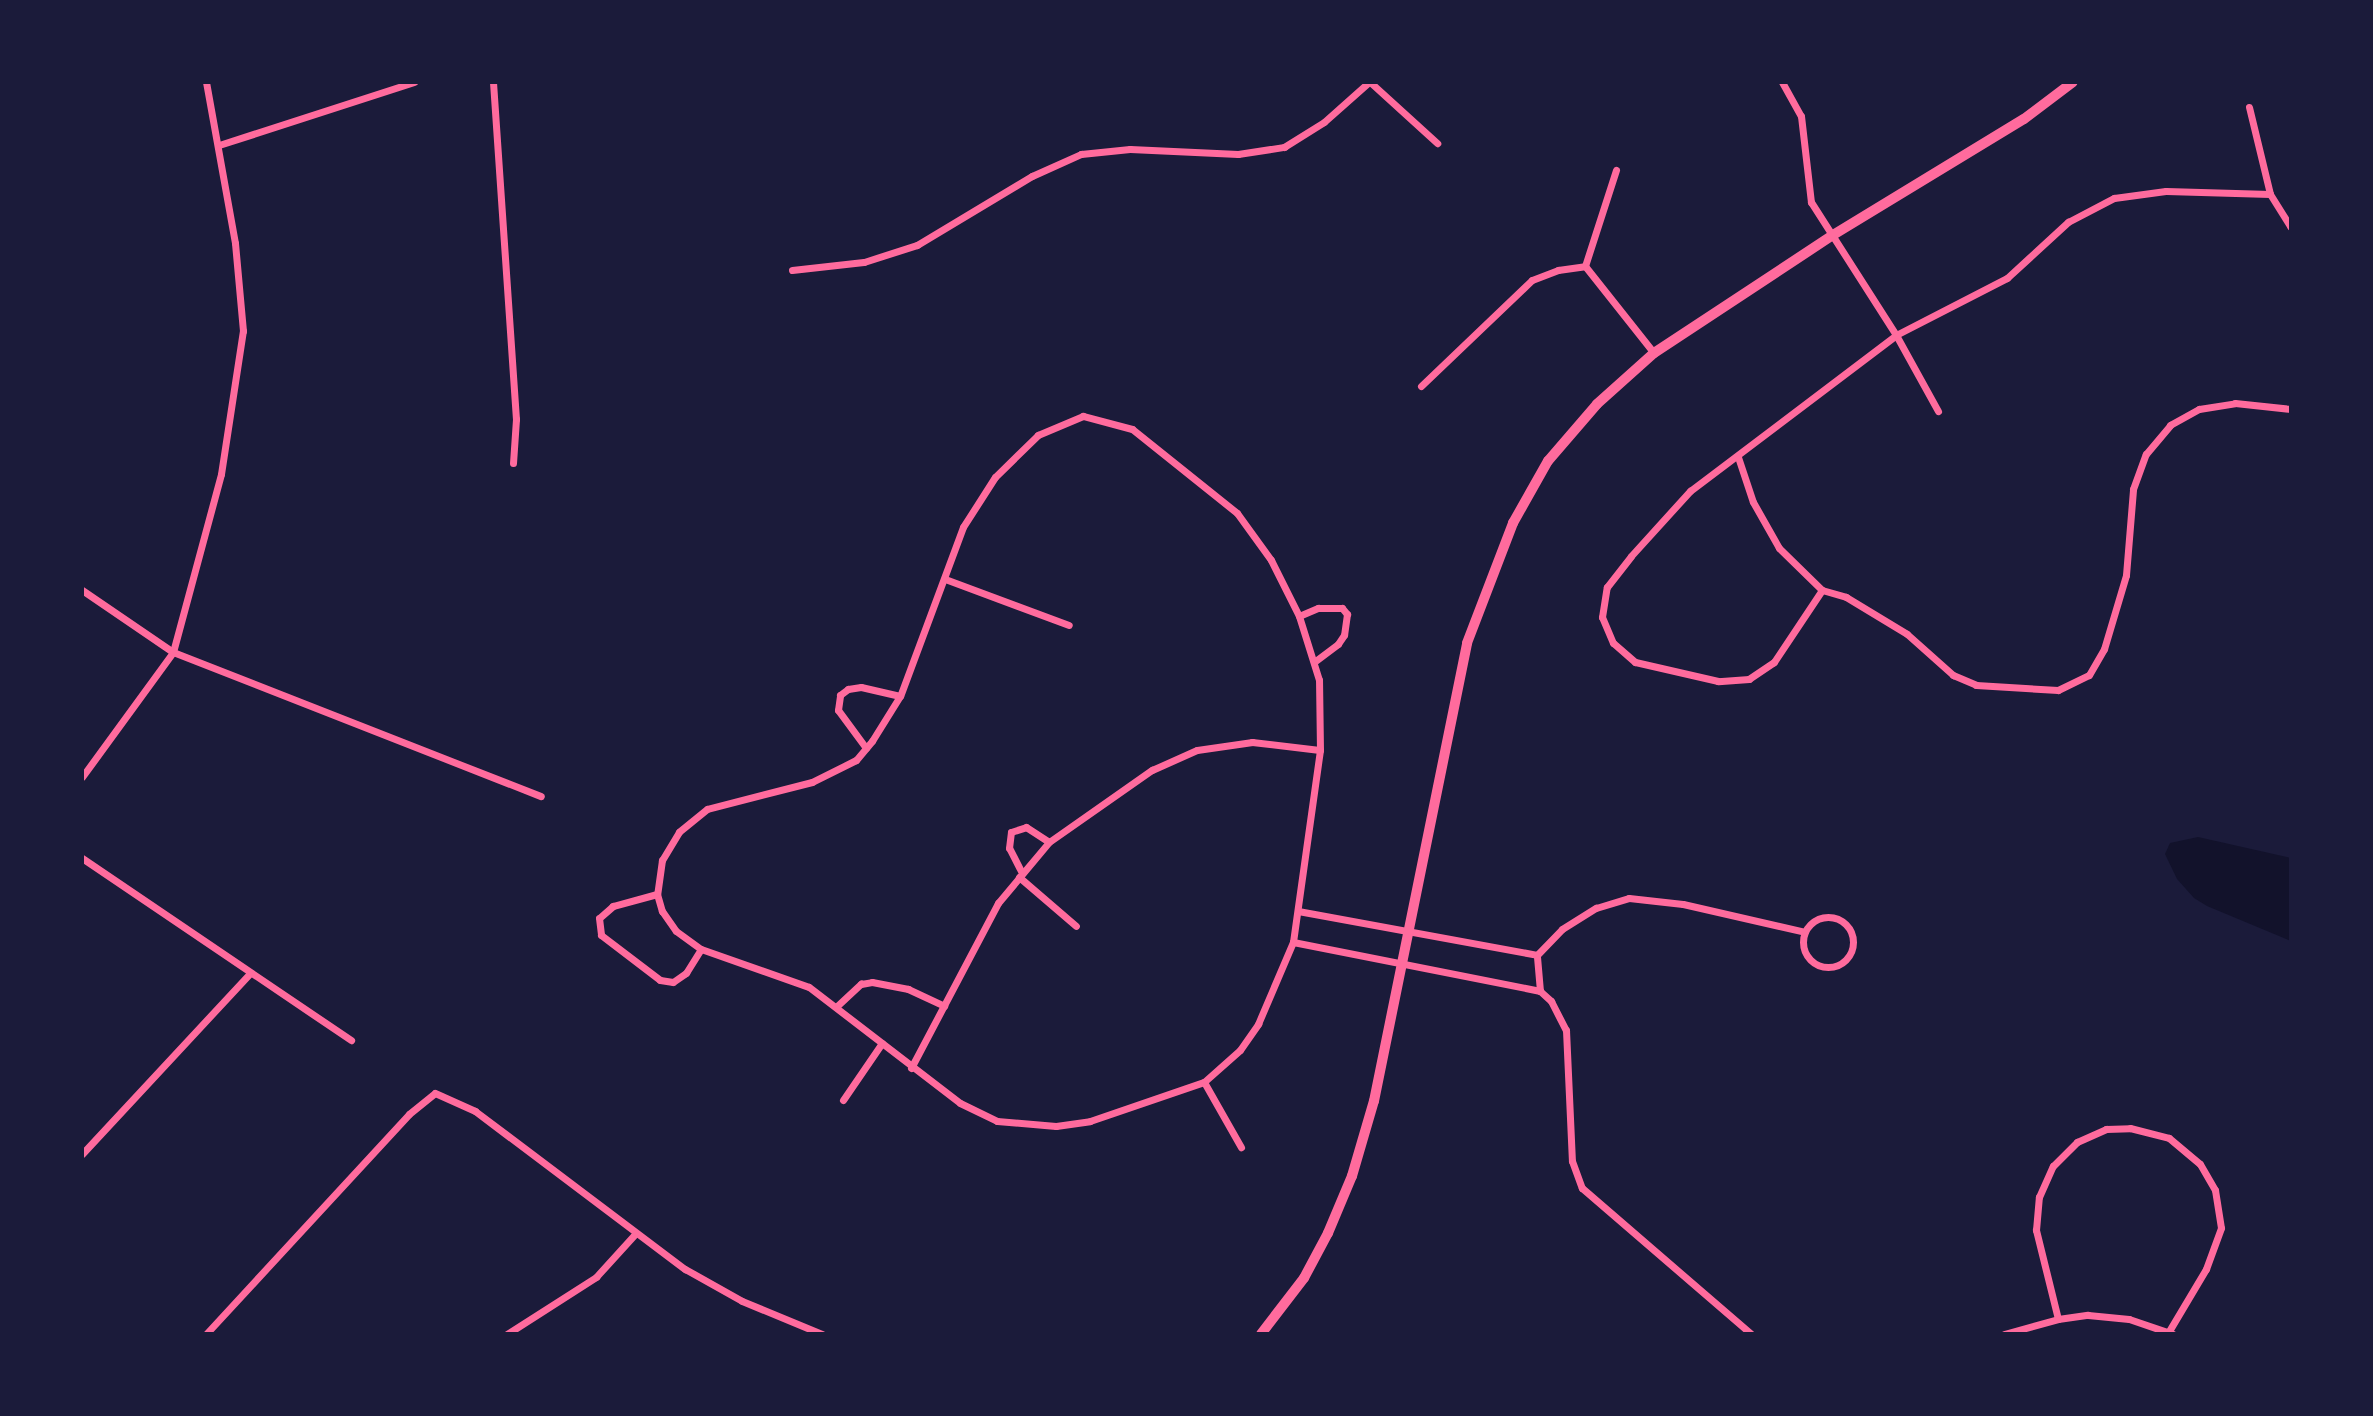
<!DOCTYPE html>
<style>
body{margin:0}
#map{position:relative;width:2373px;height:1416px;overflow:hidden;background:#1b1b3a;font-family:Commissioner,sans-serif}
div>[style]{position:absolute}
.water>*{inset:0;background:#12122b}
.minor>*{height:7px;margin:-3.5px;padding:0 3.5px;transform-origin:3.5px;border-radius:3.5px;background:#ff6b9d}
.minor>.ring{margin:-3.5px;padding:0;box-sizing:content-box;background:none;border:7px solid #ff6b9d;border-radius:50%}
.secondary>*{height:10px;margin:-5px;padding:0 5px;transform-origin:5px;border-radius:5px;background:#ff6b9d}
span{translate:-50% -50%;white-space:nowrap;text-align:center;line-height:1.15;-webkit-text-stroke:8px #1b1b3a;paint-order:stroke}
.frame{position:absolute;inset:0;border:84px solid #1b1b3a;pointer-events:none}
</style>
<div id="map">
<div class="water">
<i style="clip-path:polygon(2198px 837px,2291px 858px,2291px 941px,2207px 906px,2194px 898px,2177px 879px,2165px 854px,2170px 843px)"></i>
</div>
<div class="minor">
<i style="left:493px;top:82px;width:338px;rotate:86.1deg"></i>
<i style="left:516px;top:419px;width:44px;rotate:93.9deg"></i>
<i style="left:1370px;top:82px;width:91px;rotate:42.3deg"></i>
<i style="left:1782px;top:82px;width:39px;rotate:61deg"></i>
<i style="left:1801px;top:116px;width:87px;rotate:83.4deg"></i>
<i style="left:1811px;top:202px;width:158px;rotate:57.4deg"></i>
<i style="left:1896px;top:335px;width:87px;rotate:61.1deg"></i>
<i style="left:2249px;top:107px;width:89px;rotate:76.4deg"></i>
<i style="left:2270px;top:194px;width:39px;rotate:58deg"></i>
<i style="left:219px;top:145px;width:205px;rotate:-17.9deg"></i>
<i style="left:1585px;top:266px;width:111px;rotate:51.6deg"></i>
<i style="left:1585px;top:266px;width:101px;rotate:-72.1deg"></i>
<i style="left:792px;top:270px;width:72px;rotate:-6.3deg"></i>
<i style="left:864px;top:262px;width:56px;rotate:-17.8deg"></i>
<i style="left:917px;top:245px;width:134px;rotate:-31deg"></i>
<i style="left:1032px;top:176px;width:54px;rotate:-24.2deg"></i>
<i style="left:1081px;top:154px;width:49px;rotate:-5.8deg"></i>
<i style="left:1130px;top:149px;width:108px;rotate:2.7deg"></i>
<i style="left:1238px;top:154px;width:47px;rotate:-8.7deg"></i>
<i style="left:1284px;top:147px;width:47px;rotate:-32deg"></i>
<i style="left:1324px;top:122px;width:60px;rotate:-41.6deg"></i>
<i style="left:1421px;top:386px;width:153px;rotate:-43.7deg"></i>
<i style="left:1532px;top:280px;width:28px;rotate:-21deg"></i>
<i style="left:1558px;top:270px;width:27px;rotate:-8deg"></i>
<i style="left:1738px;top:457px;width:47px;rotate:71.6deg"></i>
<i style="left:1753px;top:502px;width:53px;rotate:60.5deg"></i>
<i style="left:1779px;top:548px;width:60px;rotate:44.3deg"></i>
<i style="left:1822px;top:590px;width:87px;rotate:123.7deg"></i>
<i style="left:1774px;top:662px;width:30px;rotate:146deg"></i>
<i style="left:1749px;top:679px;width:31px;rotate:176deg"></i>
<i style="left:1718px;top:681px;width:85px;rotate:-167.1deg"></i>
<i style="left:1635px;top:662px;width:29px;rotate:-139deg"></i>
<i style="left:1613px;top:643px;width:28px;rotate:-113deg"></i>
<i style="left:1602px;top:617px;width:30px;rotate:-81deg"></i>
<i style="left:1607px;top:587px;width:39px;rotate:-52deg"></i>
<i style="left:1631px;top:556px;width:88px;rotate:-47.8deg"></i>
<i style="left:1690px;top:491px;width:258px;rotate:-37.1deg"></i>
<i style="left:1896px;top:335px;width:125px;rotate:-27.2deg"></i>
<i style="left:2007px;top:278px;width:83px;rotate:-42.6deg"></i>
<i style="left:2068px;top:222px;width:52px;rotate:-27.6deg"></i>
<i style="left:2114px;top:198px;width:52px;rotate:-7.7deg"></i>
<i style="left:2166px;top:191px;width:104px;rotate:1.7deg"></i>
<i style="left:945px;top:579px;width:132px;rotate:20.4deg"></i>
<i style="left:82px;top:590px;width:110px;rotate:34.3deg"></i>
<i style="left:173px;top:652px;width:395px;rotate:21.4deg"></i>
<i style="left:1822px;top:590px;width:25px;rotate:16deg"></i>
<i style="left:1846px;top:597px;width:71px;rotate:31.2deg"></i>
<i style="left:1907px;top:634px;width:62px;rotate:41.7deg"></i>
<i style="left:1953px;top:675px;width:25px;rotate:23deg"></i>
<i style="left:1976px;top:685px;width:82px;rotate:3.5deg"></i>
<i style="left:2058px;top:690px;width:34px;rotate:-26deg"></i>
<i style="left:2089px;top:675px;width:30px;rotate:-60deg"></i>
<i style="left:2104px;top:649px;width:77px;rotate:-73.4deg"></i>
<i style="left:2126px;top:575px;width:86px;rotate:-85.3deg"></i>
<i style="left:2133px;top:489px;width:37px;rotate:-70deg"></i>
<i style="left:2146px;top:454px;width:38px;rotate:-50deg"></i>
<i style="left:2170px;top:425px;width:33px;rotate:-29deg"></i>
<i style="left:2199px;top:409px;width:36px;rotate:-9deg"></i>
<i style="left:2235px;top:403px;width:56px;rotate:6.1deg"></i>
<i style="left:1299px;top:616px;width:21px;rotate:-23deg"></i>
<i style="left:1318px;top:608px;width:24px"></i>
<i style="left:1342px;top:608px;width:8px;rotate:50deg"></i>
<i style="left:1347px;top:614px;width:21px;rotate:98deg"></i>
<i style="left:1344px;top:635px;width:11px;rotate:124deg"></i>
<i style="left:1338px;top:644px;width:30px;rotate:143deg"></i>
<i style="left:866px;top:748px;width:47px;rotate:-126.4deg"></i>
<i style="left:838px;top:710px;width:15px;rotate:-82deg"></i>
<i style="left:840px;top:695px;width:10px;rotate:-37deg"></i>
<i style="left:848px;top:689px;width:13px;rotate:-9deg"></i>
<i style="left:861px;top:687px;width:40px;rotate:13deg"></i>
<i style="left:82px;top:777px;width:155px;rotate:-53.9deg"></i>
<i style="left:173px;top:652px;width:184px;rotate:-74.9deg"></i>
<i style="left:221px;top:474px;width:145px;rotate:-81.3deg"></i>
<i style="left:243px;top:331px;width:88px;rotate:-95.2deg"></i>
<i style="left:235px;top:243px;width:164px;rotate:-100.2deg"></i>
<i style="left:82px;top:858px;width:325px;rotate:34.1deg"></i>
<i style="left:1022px;top:873px;width:28px;rotate:-117deg"></i>
<i style="left:1009px;top:848px;width:16px;rotate:-83deg"></i>
<i style="left:1011px;top:832px;width:16px;rotate:-18deg"></i>
<i style="left:1026px;top:827px;width:27px;rotate:33deg"></i>
<i style="left:1019px;top:877px;width:75px;rotate:40.7deg"></i>
<i style="left:657px;top:894px;width:18px;rotate:74deg"></i>
<i style="left:662px;top:911px;width:24px;rotate:55deg"></i>
<i style="left:676px;top:931px;width:31px;rotate:36deg"></i>
<i style="left:701px;top:949px;width:114px;rotate:19.4deg"></i>
<i style="left:809px;top:987px;width:190px;rotate:37.5deg"></i>
<i style="left:960px;top:1103px;width:41px;rotate:25.9deg"></i>
<i style="left:997px;top:1121px;width:59px;rotate:4.8deg"></i>
<i style="left:1056px;top:1126px;width:34px;rotate:-8deg"></i>
<i style="left:1090px;top:1121px;width:120px;rotate:-18.9deg"></i>
<i style="left:1204px;top:1082px;width:48px;rotate:-41.6deg"></i>
<i style="left:1240px;top:1050px;width:32px;rotate:-55deg"></i>
<i style="left:1258px;top:1024px;width:89px;rotate:-66.9deg"></i>
<i style="left:1293px;top:942px;width:194px;rotate:-82deg"></i>
<i style="left:1320px;top:750px;width:70px;rotate:-90.8deg"></i>
<i style="left:1319px;top:680px;width:67px;rotate:-107.4deg"></i>
<i style="left:1299px;top:616px;width:63px;rotate:-116.6deg"></i>
<i style="left:1271px;top:560px;width:58px;rotate:-125.9deg"></i>
<i style="left:1237px;top:513px;width:134px;rotate:-141.3deg"></i>
<i style="left:1132px;top:429px;width:51px;rotate:-165.1deg"></i>
<i style="left:1083px;top:416px;width:49px;rotate:157.1deg"></i>
<i style="left:1038px;top:435px;width:60px;rotate:135.7deg"></i>
<i style="left:995px;top:477px;width:59px;rotate:122.6deg"></i>
<i style="left:963px;top:527px;width:180px;rotate:110.4deg"></i>
<i style="left:900px;top:696px;width:53px;rotate:121.9deg"></i>
<i style="left:872px;top:741px;width:25px;rotate:130deg"></i>
<i style="left:856px;top:760px;width:49px;rotate:153.4deg"></i>
<i style="left:812px;top:782px;width:108px;rotate:165.6deg"></i>
<i style="left:707px;top:809px;width:36px;rotate:141deg"></i>
<i style="left:679px;top:832px;width:33px;rotate:121deg"></i>
<i style="left:662px;top:860px;width:34px;rotate:98deg"></i>
<i style="left:657px;top:894px;width:46px;rotate:164.7deg"></i>
<i style="left:613px;top:906px;width:18px;rotate:139deg"></i>
<i style="left:599px;top:918px;width:17px;rotate:83deg"></i>
<i style="left:601px;top:935px;width:74px;rotate:37.3deg"></i>
<i style="left:660px;top:980px;width:13px;rotate:9deg"></i>
<i style="left:673px;top:982px;width:16px;rotate:-35deg"></i>
<i style="left:686px;top:973px;width:28px;rotate:-58deg"></i>
<i style="left:1298px;top:911px;width:243px;rotate:10.4deg"></i>
<i class="ring" style="left:1803px;top:917px;width:43px;height:43px"></i>
<i style="left:1293px;top:942px;width:252px;rotate:11.2deg"></i>
<i style="left:1540px;top:991px;width:15px;rotate:42deg"></i>
<i style="left:1551px;top:1001px;width:33px;rotate:63deg"></i>
<i style="left:1566px;top:1030px;width:131px;rotate:87.4deg"></i>
<i style="left:1572px;top:1161px;width:29px;rotate:70deg"></i>
<i style="left:1582px;top:1188px;width:223px;rotate:40.8deg"></i>
<i style="left:1540px;top:991px;width:36px;rotate:-95deg"></i>
<i style="left:1537px;top:955px;width:36px;rotate:-46deg"></i>
<i style="left:1562px;top:929px;width:40px;rotate:-32deg"></i>
<i style="left:1596px;top:908px;width:34px;rotate:-17deg"></i>
<i style="left:1629px;top:898px;width:54px;rotate:6.3deg"></i>
<i style="left:1683px;top:904px;width:125px;rotate:12.9deg"></i>
<i style="left:837px;top:1006px;width:33px;rotate:-43deg"></i>
<i style="left:861px;top:984px;width:11px;rotate:-10deg"></i>
<i style="left:872px;top:982px;width:37px;rotate:11deg"></i>
<i style="left:908px;top:989px;width:40px;rotate:25deg"></i>
<i style="left:911px;top:1068px;width:187px;rotate:-62.2deg"></i>
<i style="left:998px;top:903px;width:80px;rotate:-50.1deg"></i>
<i style="left:1049px;top:842px;width:126px;rotate:-35deg"></i>
<i style="left:1152px;top:770px;width:49px;rotate:-24deg"></i>
<i style="left:1197px;top:750px;width:56px;rotate:-8.3deg"></i>
<i style="left:1252px;top:742px;width:68px;rotate:6.7deg"></i>
<i style="left:1204px;top:1082px;width:75px;rotate:60.4deg"></i>
<i style="left:843px;top:1100px;width:69px;rotate:-55.6deg"></i>
<i style="left:82px;top:1154px;width:247px;rotate:-47.1deg"></i>
<i style="left:2058px;top:1319px;width:92px;rotate:-103.9deg"></i>
<i style="left:2036px;top:1230px;width:33px;rotate:-85deg"></i>
<i style="left:2039px;top:1197px;width:34px;rotate:-66deg"></i>
<i style="left:2053px;top:1166px;width:34px;rotate:-45deg"></i>
<i style="left:2077px;top:1142px;width:32px;rotate:-24deg"></i>
<i style="left:2106px;top:1129px;width:24px;rotate:-2deg"></i>
<i style="left:2130px;top:1128px;width:40px;rotate:14.4deg"></i>
<i style="left:2169px;top:1138px;width:40px;rotate:40deg"></i>
<i style="left:2200px;top:1164px;width:30px;rotate:60deg"></i>
<i style="left:2215px;top:1190px;width:38px;rotate:81deg"></i>
<i style="left:2221px;top:1228px;width:44px;rotate:110.1deg"></i>
<i style="left:2206px;top:1269px;width:72px;rotate:120.8deg"></i>
<i style="left:206px;top:1334px;width:299px;rotate:-47.3deg"></i>
<i style="left:409px;top:1114px;width:33px;rotate:-39deg"></i>
<i style="left:435px;top:1093px;width:44px;rotate:24.2deg"></i>
<i style="left:475px;top:1111px;width:263px;rotate:37deg"></i>
<i style="left:685px;top:1269px;width:65px;rotate:29.3deg"></i>
<i style="left:742px;top:1301px;width:87px;rotate:22.4deg"></i>
<i style="left:507px;top:1334px;width:106px;rotate:-32.6deg"></i>
<i style="left:596px;top:1277px;width:58px;rotate:-47.8deg"></i>
<i style="left:2004px;top:1334px;width:56px;rotate:-15.5deg"></i>
<i style="left:2058px;top:1319px;width:30px;rotate:-8deg"></i>
<i style="left:2088px;top:1315px;width:41px;rotate:5.6deg"></i>
<i style="left:2129px;top:1319px;width:46px;rotate:18.8deg"></i>
</div>
<div class="secondary">
<i style="left:1261px;top:1334px;width:71px;rotate:-52.5deg"></i>
<i style="left:1304px;top:1278px;width:51px;rotate:-61.9deg"></i>
<i style="left:1328px;top:1233px;width:62px;rotate:-67.2deg"></i>
<i style="left:1352px;top:1176px;width:78px;rotate:-73.7deg"></i>
<i style="left:1374px;top:1101px;width:467px;rotate:-78.5deg"></i>
<i style="left:1467px;top:643px;width:129px;rotate:-69deg"></i>
<i style="left:1513px;top:523px;width:71px;rotate:-60.6deg"></i>
<i style="left:1548px;top:461px;width:75px;rotate:-49.3deg"></i>
<i style="left:1597px;top:404px;width:76px;rotate:-41.8deg"></i>
<i style="left:1654px;top:353px;width:214px;rotate:-33.4deg"></i>
<i style="left:1833px;top:235px;width:223px;rotate:-31.3deg"></i>
<i style="left:2024px;top:119px;width:61px;rotate:-37.1deg"></i>
</div>
<div class="frame"></div>
</div>
